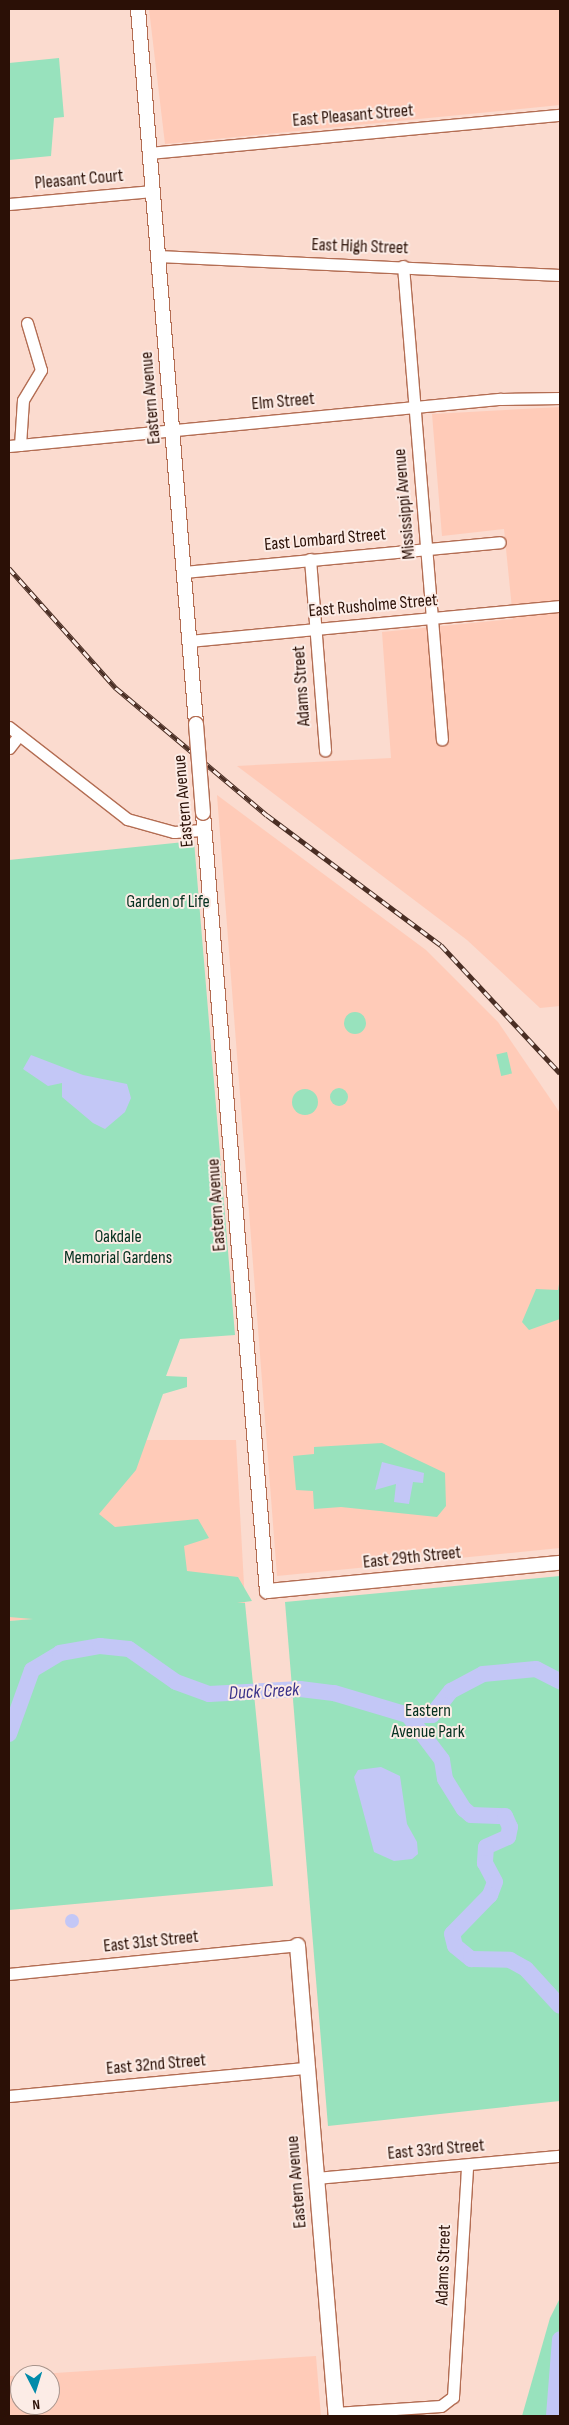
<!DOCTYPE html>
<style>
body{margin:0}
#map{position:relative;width:569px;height:2425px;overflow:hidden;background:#fbdbcf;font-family:"Sofia Sans Condensed",sans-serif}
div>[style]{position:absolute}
.built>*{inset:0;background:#ffcbb8}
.green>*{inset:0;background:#98e2bd;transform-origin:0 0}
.round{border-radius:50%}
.water>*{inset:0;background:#c3c7f6}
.river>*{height:16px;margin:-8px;padding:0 8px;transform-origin:8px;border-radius:8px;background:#c3c7f6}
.roads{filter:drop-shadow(1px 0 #b36d53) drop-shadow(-1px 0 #b36d53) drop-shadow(0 1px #b36d53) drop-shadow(0 -1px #b36d53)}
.minor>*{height:11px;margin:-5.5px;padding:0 5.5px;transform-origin:5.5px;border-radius:5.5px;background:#fff}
.tertiary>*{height:14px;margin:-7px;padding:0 7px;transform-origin:7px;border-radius:7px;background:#fff}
.secondary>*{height:15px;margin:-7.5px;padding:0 7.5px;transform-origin:7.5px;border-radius:7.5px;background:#fff}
.rail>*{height:4.5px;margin-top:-2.25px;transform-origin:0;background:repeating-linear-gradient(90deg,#fcece6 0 8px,#4a2e24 0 16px);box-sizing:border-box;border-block:1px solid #4a2e24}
.bridges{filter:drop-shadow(1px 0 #b36d53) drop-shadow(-1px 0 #b36d53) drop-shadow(0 1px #b36d53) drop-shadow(0 -1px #b36d53)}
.tertiary-bridge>*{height:14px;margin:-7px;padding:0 7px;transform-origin:7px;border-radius:7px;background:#fff}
span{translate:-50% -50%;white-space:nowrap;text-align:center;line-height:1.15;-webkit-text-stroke:4px #fcece6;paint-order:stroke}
.street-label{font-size:18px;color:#2b1006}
.park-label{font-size:18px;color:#063120}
.water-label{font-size:19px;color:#3a328a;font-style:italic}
.frame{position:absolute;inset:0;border:10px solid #2b1006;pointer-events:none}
.north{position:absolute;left:10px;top:2365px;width:50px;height:50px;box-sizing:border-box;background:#fcece6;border:1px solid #a8948c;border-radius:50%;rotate:175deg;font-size:14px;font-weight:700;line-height:20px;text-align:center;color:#2b1006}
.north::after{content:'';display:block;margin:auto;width:18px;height:22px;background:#028baa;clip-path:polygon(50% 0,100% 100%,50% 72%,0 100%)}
</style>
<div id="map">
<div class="built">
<i style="clip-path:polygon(149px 9px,560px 9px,560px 105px,165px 144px)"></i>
<i style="clip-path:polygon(560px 407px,560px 1006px,540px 1008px,467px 940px,237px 766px,391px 758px,382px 632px,513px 619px,504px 529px,442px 536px,432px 414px)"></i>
<i style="clip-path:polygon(217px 795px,426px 950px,498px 1022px,560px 1113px,560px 1548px,277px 1576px)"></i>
<i style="clip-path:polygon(140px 1440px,236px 1440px,245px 1603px,9px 1621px,9px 1567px)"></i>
<i style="clip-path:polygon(evenodd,316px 2356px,321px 2416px,9px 2416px,9px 2376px,316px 2356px,20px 2375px,50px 2375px,50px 2405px,20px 2405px,20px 2375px)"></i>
</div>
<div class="green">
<i style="clip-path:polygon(59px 58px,64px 117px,54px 118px,51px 156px,9px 160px,9px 63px)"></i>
<i style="clip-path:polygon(194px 841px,235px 1335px,180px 1339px,166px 1376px,187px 1377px,187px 1387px,163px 1394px,136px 1470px,99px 1514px,115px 1527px,198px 1519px,209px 1538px,184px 1546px,187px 1571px,238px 1577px,252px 1601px,237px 1603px,245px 1603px,273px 1886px,9px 1910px,9px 1621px,33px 1619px,9px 1617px,9px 860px)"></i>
<i class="round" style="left:344px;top:1012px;width:22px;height:22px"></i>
<i style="left:507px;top:1052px;width:22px;height:11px;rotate:77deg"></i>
<i class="round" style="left:330px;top:1088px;width:18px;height:18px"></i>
<i class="round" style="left:292px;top:1089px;width:26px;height:26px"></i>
<i style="clip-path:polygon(560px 1278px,560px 1319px,529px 1330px,522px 1322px,536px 1289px,558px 1290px)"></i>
<i style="clip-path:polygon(382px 1443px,445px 1473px,446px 1506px,437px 1517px,341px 1507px,314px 1509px,313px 1491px,296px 1490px,293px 1456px,314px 1454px,314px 1447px)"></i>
<i style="clip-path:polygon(560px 1576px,560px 2101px,328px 2126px,285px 1602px)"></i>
<i style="clip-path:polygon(560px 2298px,556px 2416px,522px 2416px,550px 2318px)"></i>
</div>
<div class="water">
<i style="clip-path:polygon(31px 1055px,83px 1075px,127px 1084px,131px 1098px,125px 1112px,105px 1129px,93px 1123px,62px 1097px,62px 1083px,48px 1086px,23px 1069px)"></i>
<i style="clip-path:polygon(382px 1462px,424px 1473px,423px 1483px,413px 1482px,409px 1504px,394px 1502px,396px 1484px,375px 1490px)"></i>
<i style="clip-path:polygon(381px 1767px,400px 1776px,407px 1824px,417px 1842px,418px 1854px,412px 1859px,394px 1861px,374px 1852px,354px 1777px,358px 1770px)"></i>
<i class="round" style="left:65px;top:1914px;width:14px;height:14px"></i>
</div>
<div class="river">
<i style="left:408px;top:1715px;width:56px;rotate:52.9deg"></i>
<i style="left:442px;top:1760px;width:19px;rotate:81deg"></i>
<i style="left:445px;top:1779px;width:36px;rotate:58deg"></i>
<i style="left:464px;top:1809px;width:9px;rotate:41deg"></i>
<i style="left:471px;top:1815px;width:34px;rotate:2deg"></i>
<i style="left:505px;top:1816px;width:12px;rotate:66deg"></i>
<i style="left:510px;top:1827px;width:10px;rotate:101deg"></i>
<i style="left:508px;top:1837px;width:24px;rotate:156deg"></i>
<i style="left:486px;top:1847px;width:16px;rotate:94deg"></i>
<i style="left:485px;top:1863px;width:21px;rotate:62deg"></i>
<i style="left:495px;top:1882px;width:14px;rotate:111deg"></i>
<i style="left:490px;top:1895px;width:54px;rotate:134.3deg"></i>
<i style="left:452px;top:1934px;width:12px;rotate:76deg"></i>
<i style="left:455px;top:1946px;width:21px;rotate:39deg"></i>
<i style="left:471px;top:1959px;width:39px;rotate:1deg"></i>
<i style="left:510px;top:1960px;width:18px;rotate:29deg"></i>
<i style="left:526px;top:1969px;width:50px;rotate:47.4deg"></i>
<i style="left:9px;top:1734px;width:68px;rotate:-70.2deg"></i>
<i style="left:32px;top:1670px;width:33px;rotate:-31deg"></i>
<i style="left:60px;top:1653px;width:41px;rotate:-9.9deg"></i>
<i style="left:100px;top:1646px;width:29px;rotate:6deg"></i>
<i style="left:129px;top:1649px;width:57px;rotate:35.1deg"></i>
<i style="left:176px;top:1682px;width:35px;rotate:20deg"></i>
<i style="left:209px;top:1694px;width:91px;rotate:-3.1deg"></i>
<i style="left:300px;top:1689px;width:34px;rotate:7deg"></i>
<i style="left:334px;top:1693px;width:77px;rotate:16.6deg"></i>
<i style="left:408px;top:1715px;width:24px"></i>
<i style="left:432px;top:1715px;width:31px;rotate:-52deg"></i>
<i style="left:451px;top:1691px;width:36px;rotate:-28deg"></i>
<i style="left:483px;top:1674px;width:53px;rotate:-5.4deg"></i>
<i style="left:536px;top:1669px;width:27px;rotate:27deg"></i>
<i style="left:554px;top:2416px;width:77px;rotate:-85.5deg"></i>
</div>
<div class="roads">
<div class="minor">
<i style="left:149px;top:153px;width:413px;rotate:-5.3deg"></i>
<i style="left:9px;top:204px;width:144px;rotate:-5.2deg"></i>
<i style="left:158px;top:256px;width:402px;rotate:2.7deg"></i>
<i style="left:403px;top:266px;width:475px;rotate:85.3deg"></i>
<i style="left:20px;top:445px;width:45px;rotate:-86.2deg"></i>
<i style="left:23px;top:400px;width:35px;rotate:-59deg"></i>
<i style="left:41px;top:370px;width:49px;rotate:-106.6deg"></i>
<i style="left:9px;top:446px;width:494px;rotate:-5.5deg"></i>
<i style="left:501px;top:399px;width:59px;rotate:-1deg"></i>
<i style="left:310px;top:559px;width:192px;rotate:85.5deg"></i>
<i style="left:184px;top:572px;width:317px;rotate:-5.4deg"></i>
<i style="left:189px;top:641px;width:373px;rotate:-5.4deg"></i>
<i style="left:9px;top:727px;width:150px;rotate:37.9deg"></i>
<i style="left:127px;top:819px;width:49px;rotate:15.5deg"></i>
<i style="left:174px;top:832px;width:31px;rotate:-4deg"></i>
<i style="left:9px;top:748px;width:16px;rotate:-52deg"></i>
<i style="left:9px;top:1974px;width:289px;rotate:-5.7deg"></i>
<i style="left:9px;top:2096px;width:299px;rotate:-5.4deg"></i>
<i style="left:316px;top:2178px;width:245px;rotate:-5.2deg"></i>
<i style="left:335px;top:2413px;width:106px;rotate:-3.8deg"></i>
<i style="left:441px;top:2406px;width:15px;rotate:-37deg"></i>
<i style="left:453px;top:2397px;width:232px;rotate:-86.5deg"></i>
</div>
<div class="tertiary">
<i style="left:138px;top:9px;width:717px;rotate:85.36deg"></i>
<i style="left:203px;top:813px;width:781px;rotate:85.3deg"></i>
<i style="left:267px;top:1591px;width:294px;rotate:-5.5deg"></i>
</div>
<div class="secondary">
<i style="left:297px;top:1945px;width:473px;rotate:85.3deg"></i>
</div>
</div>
<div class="rail">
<i style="left:9px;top:568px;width:161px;rotate:48.3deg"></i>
<i style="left:116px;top:688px;width:197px;rotate:40.1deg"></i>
<i style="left:267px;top:815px;width:217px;rotate:36.8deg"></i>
<i style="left:441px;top:945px;width:175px;rotate:47.1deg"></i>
</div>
<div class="bridges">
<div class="tertiary-bridge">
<i style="left:196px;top:724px;width:89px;rotate:85.5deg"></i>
</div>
</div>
<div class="street-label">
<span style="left:353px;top:116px;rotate:-5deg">East Pleasant Street</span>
<span style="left:79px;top:180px;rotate:-5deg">Pleasant Court</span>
<span style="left:360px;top:247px;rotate:2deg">East High Street</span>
<span style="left:151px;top:398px;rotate:-95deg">Eastern Avenue</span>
<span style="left:283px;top:402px;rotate:-5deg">Elm Street</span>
<span style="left:405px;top:504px;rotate:-95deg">Mississippi Avenue</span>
<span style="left:325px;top:540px;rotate:-5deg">East Lombard Street</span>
<span style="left:373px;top:606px;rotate:-5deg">East Rusholme Street</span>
<span style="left:302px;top:686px;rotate:-94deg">Adams Street</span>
<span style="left:184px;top:801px;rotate:-95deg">Eastern Avenue</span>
<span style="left:217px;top:1205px;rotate:-94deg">Eastern Avenue</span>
<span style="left:412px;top:1558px;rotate:-6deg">East 29th Street</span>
<span style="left:151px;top:1942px;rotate:-6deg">East 31st Street</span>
<span style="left:156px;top:2065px;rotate:-5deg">East 32nd Street</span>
<span style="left:436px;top:2150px;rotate:-5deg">East 33rd Street</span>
<span style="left:297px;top:2182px;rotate:-95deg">Eastern Avenue</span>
<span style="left:444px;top:2265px;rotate:-88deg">Adams Street</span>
</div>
<div class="park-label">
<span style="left:168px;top:902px">Garden of Life</span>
<span style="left:118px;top:1248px">Oakdale<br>Memorial Gardens</span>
<span style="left:428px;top:1722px">Eastern<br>Avenue Park</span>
</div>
<div class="water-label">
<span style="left:264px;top:1692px;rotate:-3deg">Duck Creek</span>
</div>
<div class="frame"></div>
<div class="north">N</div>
</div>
